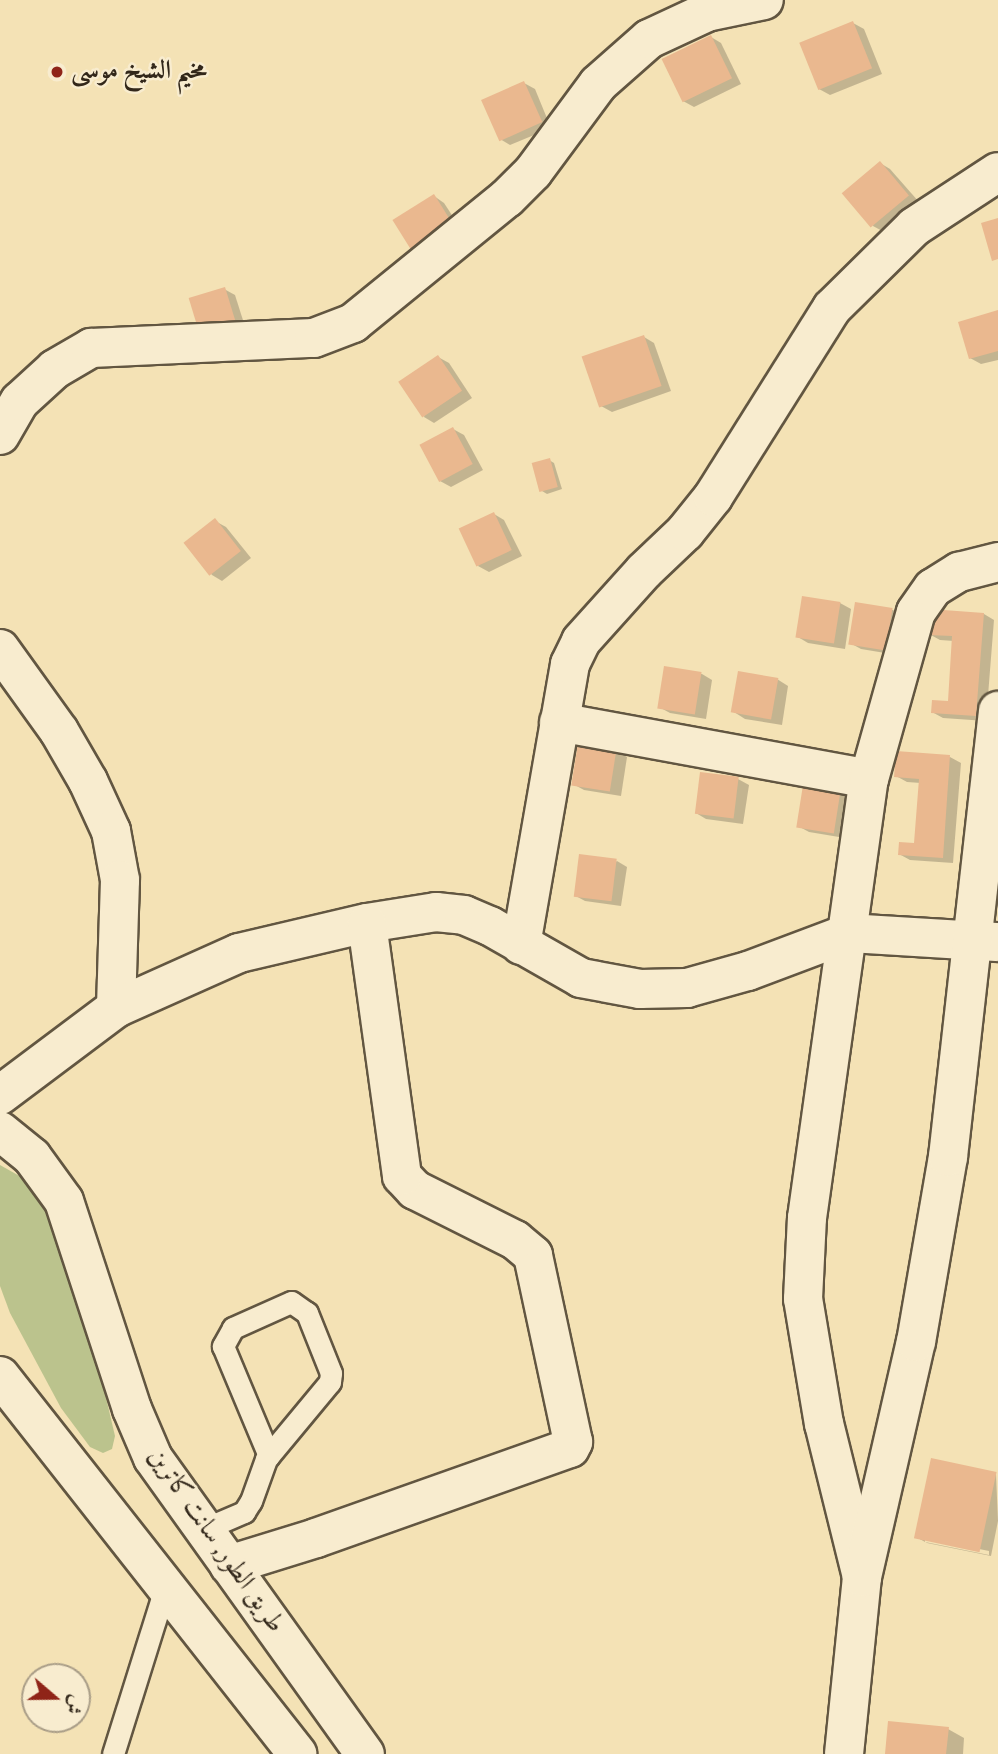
<!DOCTYPE html>
<meta charset="utf-8">
<style>
body{margin:0}
#map{position:relative;width:998px;height:1754px;overflow:hidden;background:#f4e2b5;font-family:Vollkorn,Amiri,serif}
div>[style]{position:absolute}
.green>*{inset:0;background:#bbc38d}
.shadow>*{inset:0;background:#0003}
.building>*{inset:0;background:#eab88f;transform-origin:0 0}
.roads{filter:drop-shadow(2px 0 #625641) drop-shadow(-2px 0 #625641) drop-shadow(0 2px #625641) drop-shadow(0 -2px #625641)}
.lane>*{height:21px;margin:-10.5px;padding:0 10.5px;transform-origin:10.5px;border-radius:10.5px;background:#f8eccf}
.street>*{height:38px;margin:-19px;padding:0 19px;transform-origin:19px;border-radius:19px;background:#f8eccf}
.dots>*{width:19px;height:19px;translate:-50% -50%;box-sizing:border-box;border:4px solid #f8eccf;border-radius:50%}
span{translate:-50% -50%;white-space:nowrap;text-align:center;line-height:1.15;-webkit-text-stroke:5px #f8eccf;paint-order:stroke}
.poi-label{font-size:26px;color:#32271a;font-weight:700}
.left{translate:0 -50%;text-align:left}
.street-label{font-size:26px;color:#32271a}
.north{position:absolute;left:21px;top:1663px;width:70px;height:70px;box-sizing:border-box;background:#f8eccf;border:2px solid #a99d87;border-radius:50%;rotate:110deg;font-size:19px;font-weight:700;line-height:28px;text-align:center;color:#32271a}
.north::after{content:'';display:block;margin:auto;width:24px;height:32px;background:#8f2418;clip-path:polygon(50% 0,100% 100%,50% 72%,0 100%)}
</style>
<div id="map">
<div class="green">
<i style="clip-path:polygon(0 1165px,30px 1182px,44px 1197px,80px 1287px,115px 1436px,112px 1449px,103px 1453px,90px 1447px,61px 1408px,10px 1313px,0 1286px)"></i>
</div>
<div class="shadow">
<i style="clip-path:polygon(853px 23px,864px 29px,882px 74px,830px 95px,819px 89px)"></i>
<i style="clip-path:polygon(711px 37px,721px 43px,741px 84px,694px 107px,683px 101px)"></i>
<i style="clip-path:polygon(524px 83px,535px 89px,551px 128px,510px 145px,500px 139px)"></i>
<i style="clip-path:polygon(880px 163px,890px 169px,919px 202px,884px 232px,873px 226px)"></i>
<i style="clip-path:polygon(434px 196px,444px 203px,467px 238px,429px 263px)"></i>
<i style="clip-path:polygon(224px 289px,235px 295px,248px 336px,204px 340px)"></i>
<i style="clip-path:polygon(998px 312px,998px 360px,981px 364px,970px 358px)"></i>
<i style="clip-path:polygon(644px 337px,654px 343px,671px 391px,612px 412px,601px 406px)"></i>
<i style="clip-path:polygon(438px 357px,449px 363px,472px 398px,434px 423px,424px 417px)"></i>
<i style="clip-path:polygon(453px 429px,464px 435px,483px 470px,451px 487px,440px 481px)"></i>
<i style="clip-path:polygon(549px 460px,554px 463px,562px 489px,547px 494px,542px 491px)"></i>
<i style="clip-path:polygon(494px 514px,504px 520px,522px 556px,489px 572px,478px 566px)"></i>
<i style="clip-path:polygon(215px 521px,226px 527px,251px 558px,222px 581px,212px 575px,187px 543px)"></i>
<i style="clip-path:polygon(840px 603px,851px 609px,845px 649px,808px 643px,798px 637px)"></i>
<i style="clip-path:polygon(856px 604px,893px 610px,903px 616px,897px 655px,861px 649px,850px 643px)"></i>
<i style="clip-path:polygon(984px 614px,994px 620px,986px 721px,943px 718px,932px 712px,949px 703px,954px 641px,940px 640px,929px 634px)"></i>
<i style="clip-path:polygon(665px 668px,702px 674px,712px 680px,706px 719px,670px 713px,659px 707px)"></i>
<i style="clip-path:polygon(777px 679px,788px 686px,782px 725px,745px 719px,734px 712px)"></i>
<i style="clip-path:polygon(616px 751px,627px 757px,621px 796px,584px 790px,573px 784px)"></i>
<i style="clip-path:polygon(950px 757px,961px 763px,953px 863px,910px 860px,899px 854px,916px 845px,921px 783px,907px 782px,896px 776px)"></i>
<i style="clip-path:polygon(738px 779px,749px 785px,743px 824px,706px 819px,696px 813px)"></i>
<i style="clip-path:polygon(841px 792px,851px 799px,845px 838px,809px 832px,798px 826px)"></i>
<i style="clip-path:polygon(617px 861px,627px 867px,621px 906px,585px 901px,574px 895px)"></i>
<i style="clip-path:polygon(evenodd,996px 1474px,998px 1521px,991px 1556px,927px 1543px,916px 1537px,996px 1474px,925px 1538px,989px 1551px,989px 1555px,925px 1542px,925px 1538px)"></i>
<i style="clip-path:polygon(948px 1729px,964px 1738px,963px 1754px,887px 1754px)"></i>
</div>
<div class="building">
<i style="left:853px;top:21px;width:51px;height:58px;rotate:68deg"></i>
<i style="left:711px;top:35px;width:48px;height:55px;rotate:64deg"></i>
<i style="left:524px;top:81px;width:45px;height:47px;rotate:66deg"></i>
<i style="left:880px;top:161px;width:45px;height:50px;rotate:50deg"></i>
<i style="left:434px;top:194px;width:45px;height:49px;rotate:58deg"></i>
<i style="clip-path:polygon(998px 218px,998px 259px,992px 261px,981px 223px)"></i>
<i style="left:225px;top:287px;width:45px;height:38px;rotate:73deg"></i>
<i style="clip-path:polygon(998px 310px,998px 351px,969px 359px,958px 322px)"></i>
<i style="left:644px;top:335px;width:54px;height:66px;rotate:71deg"></i>
<i style="left:438px;top:355px;width:43px;height:48px;rotate:56deg"></i>
<i style="left:453px;top:427px;width:42px;height:38px;rotate:62deg"></i>
<i style="left:550px;top:458px;width:30px;height:19px;rotate:75deg"></i>
<i style="left:494px;top:512px;width:42px;height:39px;rotate:65deg"></i>
<i style="left:215px;top:518px;width:42px;height:40px;rotate:52deg"></i>
<i style="left:802px;top:596px;width:39px;height:42px;rotate:9deg"></i>
<i style="left:855px;top:602px;width:38px;height:43px;rotate:9deg"></i>
<i style="clip-path:polygon(930px 609px,984px 613px,976px 716px,931px 713px,932px 700px,948px 701px,952px 636px,928px 635px)"></i>
<i style="left:664px;top:666px;width:38px;height:43px;rotate:9deg"></i>
<i style="left:738px;top:671px;width:41px;height:42px;rotate:10deg"></i>
<i style="left:578px;top:743px;width:39px;height:43px;rotate:9deg"></i>
<i style="clip-path:polygon(896px 751px,950px 755px,943px 858px,898px 855px,899px 842px,914px 843px,919px 779px,894px 777px)"></i>
<i style="left:700px;top:772px;width:39px;height:42px;rotate:7deg"></i>
<i style="left:803px;top:785px;width:38px;height:43px;rotate:9deg"></i>
<i style="left:579px;top:854px;width:38px;height:43px;rotate:7deg"></i>
<i style="left:931px;top:1458px;width:67px;height:82px;rotate:12deg"></i>
<i style="clip-path:polygon(888px 1721px,949px 1727px,946px 1754px,885px 1754px)"></i>
</div>
<div class="roads">
<div class="lane">
<i style="left:202px;top:1530px;width:46px;rotate:-23.2deg"></i>
<i style="left:244px;top:1512px;width:13px;rotate:-58deg"></i>
<i style="left:251px;top:1501px;width:45px;rotate:-70.3deg"></i>
<i style="left:266px;top:1459px;width:100px;rotate:-50.3deg"></i>
<i style="left:330px;top:1382px;width:9px;rotate:-84deg"></i>
<i style="left:331px;top:1373px;width:65px;rotate:-111.8deg"></i>
<i style="left:307px;top:1313px;width:19px;rotate:-145deg"></i>
<i style="left:291px;top:1302px;width:64px;rotate:155.9deg"></i>
<i style="left:233px;top:1328px;width:21px;rotate:119deg"></i>
<i style="left:223px;top:1346px;width:119px;rotate:67.3deg"></i>
<i style="left:113px;top:1754px;width:177px;rotate:-72.6deg"></i>
</div>
<div class="street">
<i style="left:0;top:435px;width:39px;rotate:-60deg"></i>
<i style="left:20px;top:401px;width:47px;rotate:-42.4deg"></i>
<i style="left:55px;top:369px;width:42px;rotate:-30.3deg"></i>
<i style="left:91px;top:348px;width:223px;rotate:-2.6deg"></i>
<i style="left:314px;top:338px;width:42px;rotate:-21deg"></i>
<i style="left:353px;top:323px;width:198px;rotate:-39.1deg"></i>
<i style="left:507px;top:198px;width:37px;rotate:-45deg"></i>
<i style="left:533px;top:172px;width:109px;rotate:-53.5deg"></i>
<i style="left:598px;top:84px;width:68px;rotate:-41.4deg"></i>
<i style="left:649px;top:39px;width:64px;rotate:-25deg"></i>
<i style="left:707px;top:12px;width:58px;rotate:-11.9deg"></i>
<i style="left:0;top:649px;width:101px;rotate:54.3deg"></i>
<i style="left:59px;top:731px;width:58px;rotate:59.9deg"></i>
<i style="left:88px;top:781px;width:55px;rotate:65.3deg"></i>
<i style="left:111px;top:831px;width:50px;rotate:79.6deg"></i>
<i style="left:120px;top:880px;width:128px;rotate:91.8deg"></i>
<i style="left:559px;top:722px;width:315px;rotate:10.4deg"></i>
<i style="left:521px;top:945px;width:285px;rotate:-80.1deg"></i>
<i style="left:570px;top:664px;width:25px;rotate:-64deg"></i>
<i style="left:581px;top:641px;width:94px;rotate:-48deg"></i>
<i style="left:644px;top:571px;width:57px;rotate:-43.6deg"></i>
<i style="left:685px;top:532px;width:45px;rotate:-51.3deg"></i>
<i style="left:713px;top:497px;width:223px;rotate:-57.8deg"></i>
<i style="left:832px;top:308px;width:115px;rotate:-44.6deg"></i>
<i style="left:914px;top:227px;width:100px;rotate:-33.2deg"></i>
<i style="left:0;top:1095px;width:145px;rotate:-36.9deg"></i>
<i style="left:116px;top:1008px;width:135px;rotate:-24.1deg"></i>
<i style="left:239px;top:953px;width:131px;rotate:-13.2deg"></i>
<i style="left:367px;top:923px;width:70px;rotate:-9.1deg"></i>
<i style="left:436px;top:912px;width:28px;rotate:6deg"></i>
<i style="left:464px;top:915px;width:28px;rotate:23deg"></i>
<i style="left:490px;top:926px;width:105px;rotate:29.7deg"></i>
<i style="left:581px;top:978px;width:60px;rotate:10.6deg"></i>
<i style="left:640px;top:989px;width:47px;rotate:-1.2deg"></i>
<i style="left:687px;top:988px;width:63px;rotate:-15.6deg"></i>
<i style="left:748px;top:971px;width:108px;rotate:-20.6deg"></i>
<i style="left:849px;top:933px;width:149px;rotate:3.5deg"></i>
<i style="left:0;top:1131px;width:41px;rotate:39.1deg"></i>
<i style="left:32px;top:1157px;width:54px;rotate:54deg"></i>
<i style="left:64px;top:1201px;width:219px;rotate:71.9deg"></i>
<i style="left:132px;top:1409px;width:53px;rotate:66.8deg"></i>
<i style="left:153px;top:1458px;width:364px;rotate:54.4deg"></i>
<i style="left:0;top:1376px;width:481px;rotate:51.8deg"></i>
<i style="left:229px;top:1565px;width:91px;rotate:-17.2deg"></i>
<i style="left:316px;top:1538px;width:269px;rotate:-19.5deg"></i>
<i style="left:570px;top:1448px;width:7px;rotate:-63deg"></i>
<i style="left:573px;top:1442px;width:191px;rotate:-102.1deg"></i>
<i style="left:533px;top:1255px;width:23px;rotate:-140deg"></i>
<i style="left:515px;top:1240px;width:112px;rotate:-153.4deg"></i>
<i style="left:415px;top:1190px;width:19px;rotate:-133deg"></i>
<i style="left:402px;top:1176px;width:255px;rotate:-97.9deg"></i>
<i style="left:862px;top:1577px;width:158px;rotate:-103.9deg"></i>
<i style="left:824px;top:1424px;width:127px;rotate:-99.5deg"></i>
<i style="left:803px;top:1299px;width:81px;rotate:-87.2deg"></i>
<i style="left:807px;top:1218px;width:443px;rotate:-82deg"></i>
<i style="left:869px;top:779px;width:173px;rotate:-74.3deg"></i>
<i style="left:916px;top:612px;width:29px;rotate:-55deg"></i>
<i style="left:933px;top:588px;width:31px;rotate:-32deg"></i>
<i style="left:959px;top:572px;width:40px;rotate:-14.4deg"></i>
<i style="left:844px;top:1754px;width:178px;rotate:-84.2deg"></i>
<i style="left:862px;top:1577px;width:241px;rotate:-77.1deg"></i>
<i style="left:916px;top:1342px;width:188px;rotate:-80.2deg"></i>
<i style="left:948px;top:1157px;width:449px;rotate:-83.6deg"></i>
</div>
</div>
<div class="dots">
<i style="left:57px;top:72px;background:#8f2418"></i>
</div>
<div class="poi-label">
<span class="left" style="left:71px;top:72px">مخيم الشيخ موسى</span>
</div>
<div class="street-label">
<span style="left:215px;top:1541px;rotate:55deg">طريق الطور, سانت كاترين</span>
</div>
<div class="north">ش</div>
</div>
